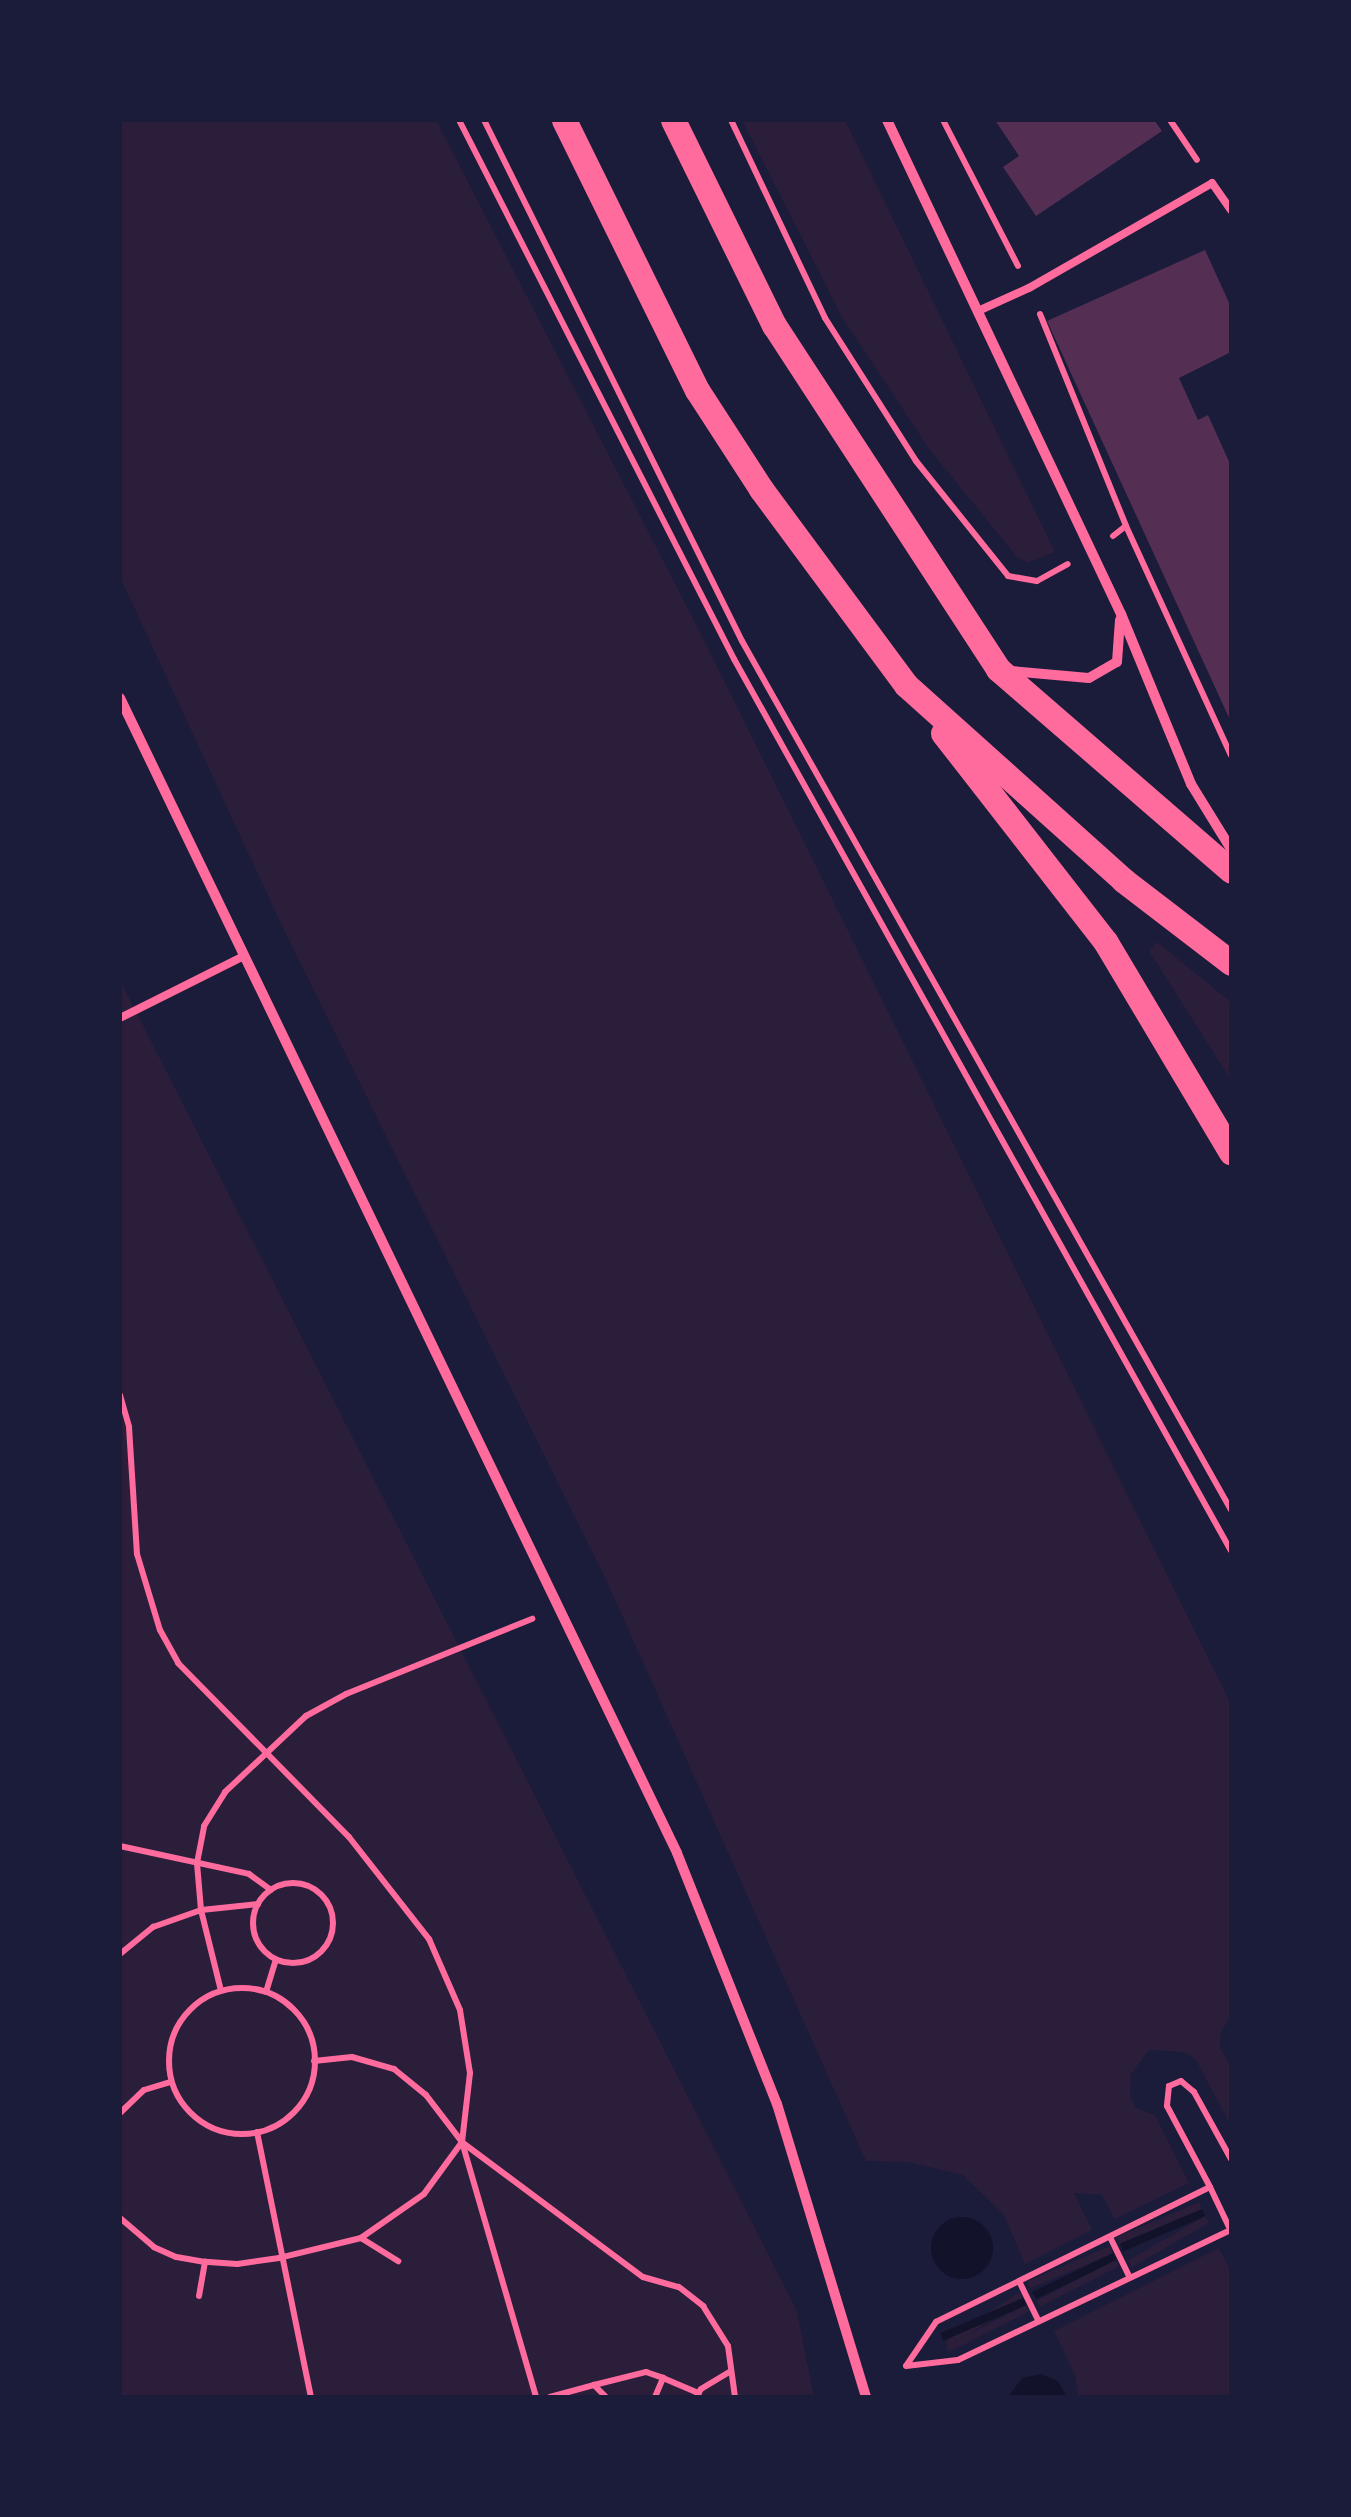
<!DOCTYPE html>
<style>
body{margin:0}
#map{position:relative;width:1351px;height:2517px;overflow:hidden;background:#1b1b3a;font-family:"Fira Sans Condensed",sans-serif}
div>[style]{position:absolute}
.green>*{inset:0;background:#2a1e3b;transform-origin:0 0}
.water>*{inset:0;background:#12122b;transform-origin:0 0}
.round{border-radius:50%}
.building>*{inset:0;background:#542f53}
.path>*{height:6px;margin:-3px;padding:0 3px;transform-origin:3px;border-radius:3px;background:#ff6b9d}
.path>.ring{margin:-3px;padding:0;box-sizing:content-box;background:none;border:6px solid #ff6b9d;border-radius:50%}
.service>*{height:8px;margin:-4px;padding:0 4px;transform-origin:4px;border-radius:4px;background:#ff6b9d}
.minor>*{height:10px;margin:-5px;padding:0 5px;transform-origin:5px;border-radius:5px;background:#ff6b9d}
.primary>*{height:25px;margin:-12.5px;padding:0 12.5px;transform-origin:12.5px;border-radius:12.5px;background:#ff6b9d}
span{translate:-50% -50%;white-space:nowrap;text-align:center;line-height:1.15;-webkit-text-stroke:8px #1b1b3a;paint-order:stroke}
.frame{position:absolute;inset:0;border:122px solid #1b1b3a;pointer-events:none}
</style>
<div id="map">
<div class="green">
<i style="clip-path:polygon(120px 120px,436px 120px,700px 632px,1231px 1704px,1231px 2016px,1221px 2032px,1220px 2048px,1231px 2066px,1231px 2126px,1196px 2060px,1183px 2052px,1149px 2050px,1131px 2074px,1130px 2094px,1136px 2108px,1155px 2115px,1189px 2183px,1115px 2219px,1102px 2195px,1074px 2193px,1092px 2230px,1025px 2264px,1004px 2215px,963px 2175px,908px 2162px,866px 2161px,608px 1584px,283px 928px,120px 577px)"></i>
<i style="clip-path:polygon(742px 120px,845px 120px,1055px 552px,1028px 563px,1017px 557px,929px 449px,842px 317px)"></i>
<i style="clip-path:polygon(1157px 942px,1231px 1002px,1231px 1080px,1149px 951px)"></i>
<i style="clip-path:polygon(120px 980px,797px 2311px,814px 2397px,120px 2397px)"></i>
<i style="left:1199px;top:2202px;width:8px;height:90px;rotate:67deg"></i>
<i style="left:1205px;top:2216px;width:8px;height:89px;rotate:60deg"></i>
<i style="left:1110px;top:2246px;width:8px;height:90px;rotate:67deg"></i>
<i style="clip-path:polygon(1219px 2248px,1231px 2271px,1231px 2397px,1078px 2397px,1075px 2375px,1054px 2331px)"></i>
<i style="left:1116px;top:2260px;width:7px;height:89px;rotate:63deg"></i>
<i style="left:1019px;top:2292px;width:7px;height:89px;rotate:56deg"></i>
<i style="left:1026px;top:2305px;width:7px;height:90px;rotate:63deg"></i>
</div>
<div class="water">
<i style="left:1202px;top:2209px;width:8px;height:89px;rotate:67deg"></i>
<i class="round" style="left:931px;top:2217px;width:62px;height:62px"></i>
<i style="clip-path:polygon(1113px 2253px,1116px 2260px,1036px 2299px,1034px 2295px,1032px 2292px)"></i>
<i style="left:1023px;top:2298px;width:8px;height:90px;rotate:67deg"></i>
<i style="clip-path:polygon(1041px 2374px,1058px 2381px,1067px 2397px,1008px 2397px,1022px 2378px)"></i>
</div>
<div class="building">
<i style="clip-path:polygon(995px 120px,1154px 120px,1162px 131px,1036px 216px,1003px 167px,1019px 156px)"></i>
<i style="clip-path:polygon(1205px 250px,1231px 307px,1231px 352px,1179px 378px,1198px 420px,1208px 415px,1231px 466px,1231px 722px,1047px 321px)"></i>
</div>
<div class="path">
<i style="left:459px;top:120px;width:605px;rotate:62.97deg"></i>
<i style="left:734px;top:659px;width:1021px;rotate:60.87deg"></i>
<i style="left:484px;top:120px;width:581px;rotate:63.66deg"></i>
<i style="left:742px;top:641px;width:997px;rotate:60.63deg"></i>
<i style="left:731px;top:120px;width:219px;rotate:64.6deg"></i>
<i style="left:825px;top:318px;width:169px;rotate:57.5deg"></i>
<i style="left:916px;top:461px;width:147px;rotate:51.3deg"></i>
<i style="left:1008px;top:576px;width:29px;rotate:10deg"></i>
<i style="left:1037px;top:581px;width:35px;rotate:-29deg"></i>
<i style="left:943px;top:120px;width:164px;rotate:62.8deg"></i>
<i style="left:1170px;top:120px;width:48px;rotate:56deg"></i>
<i style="left:1040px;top:314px;width:229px;rotate:67.9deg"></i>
<i style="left:1113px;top:536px;width:16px;rotate:-38deg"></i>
<i style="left:1126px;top:526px;width:252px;rotate:65.4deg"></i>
<i style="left:120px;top:1395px;width:33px;rotate:74deg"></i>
<i style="left:129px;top:1427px;width:127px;rotate:86.4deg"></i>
<i style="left:137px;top:1554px;width:79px;rotate:73.2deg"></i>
<i style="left:160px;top:1630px;width:38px;rotate:61deg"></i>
<i style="left:178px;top:1663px;width:244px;rotate:45.5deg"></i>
<i style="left:349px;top:1837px;width:130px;rotate:51.9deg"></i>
<i style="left:429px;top:1939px;width:77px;rotate:66.4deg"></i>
<i style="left:460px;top:2010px;width:64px;rotate:81deg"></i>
<i style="left:470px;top:2073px;width:69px;rotate:96.6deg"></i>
<i style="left:462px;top:2142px;width:64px;rotate:126.2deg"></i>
<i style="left:424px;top:2194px;width:77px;rotate:145.1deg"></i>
<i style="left:361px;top:2238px;width:84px;rotate:166.3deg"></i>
<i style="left:279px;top:2258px;width:42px;rotate:171.9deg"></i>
<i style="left:237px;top:2264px;width:32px;rotate:-176deg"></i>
<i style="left:205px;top:2262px;width:29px;rotate:-170deg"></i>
<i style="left:176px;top:2257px;width:24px;rotate:-156deg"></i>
<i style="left:154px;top:2247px;width:45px;rotate:-139.5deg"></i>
<i style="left:120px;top:1846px;width:132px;rotate:12.2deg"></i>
<i style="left:249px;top:1874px;width:27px;rotate:36deg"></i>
<i class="ring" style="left:253px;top:1883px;width:74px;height:74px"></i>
<i style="left:258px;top:1904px;width:57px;rotate:174deg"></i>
<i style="left:201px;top:1910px;width:47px;rotate:-94.9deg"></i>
<i style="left:197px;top:1863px;width:38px;rotate:-79deg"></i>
<i style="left:204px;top:1826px;width:40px;rotate:-58deg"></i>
<i style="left:225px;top:1792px;width:111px;rotate:-43.2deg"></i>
<i style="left:306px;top:1716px;width:46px;rotate:-28.8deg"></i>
<i style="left:346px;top:1694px;width:201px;rotate:-22deg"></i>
<i style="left:120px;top:1954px;width:43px;rotate:-39.3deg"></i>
<i style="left:153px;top:1927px;width:51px;rotate:-19.5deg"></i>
<i style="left:201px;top:1910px;width:83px;rotate:76.1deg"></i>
<i class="ring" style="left:169px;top:1988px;width:140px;height:140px"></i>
<i style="left:266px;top:1992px;width:34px;rotate:-73deg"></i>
<i style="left:314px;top:2061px;width:38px;rotate:-6deg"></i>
<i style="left:352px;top:2057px;width:44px;rotate:15.9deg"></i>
<i style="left:394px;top:2069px;width:41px;rotate:39.1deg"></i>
<i style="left:426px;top:2095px;width:59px;rotate:52.5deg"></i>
<i style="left:462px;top:2142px;width:266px;rotate:73.8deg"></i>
<i style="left:120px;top:2113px;width:33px;rotate:-44deg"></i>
<i style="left:144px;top:2090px;width:28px;rotate:-17deg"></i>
<i style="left:257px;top:2132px;width:270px;rotate:78.5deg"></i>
<i style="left:463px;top:2143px;width:224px;rotate:36.7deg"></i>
<i style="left:643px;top:2277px;width:37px;rotate:16deg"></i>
<i style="left:679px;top:2287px;width:31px;rotate:38deg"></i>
<i style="left:703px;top:2306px;width:47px;rotate:58deg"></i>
<i style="left:728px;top:2346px;width:51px;rotate:82.2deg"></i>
<i style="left:1231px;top:2159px;width:77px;rotate:-118.9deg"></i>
<i style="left:1194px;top:2092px;width:17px;rotate:-140deg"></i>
<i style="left:1181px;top:2081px;width:13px;rotate:157deg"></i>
<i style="left:1169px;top:2086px;width:20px;rotate:96deg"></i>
<i style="left:1167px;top:2106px;width:92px;rotate:62deg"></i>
<i style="left:1210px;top:2187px;width:305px;rotate:153.8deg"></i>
<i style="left:936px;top:2322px;width:53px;rotate:124.3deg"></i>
<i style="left:906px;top:2366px;width:52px;rotate:-6.6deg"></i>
<i style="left:958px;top:2360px;width:302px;rotate:-25.5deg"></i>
<i style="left:1210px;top:2187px;width:44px;rotate:64.6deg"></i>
<i style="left:1110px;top:2237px;width:43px;rotate:64deg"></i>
<i style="left:361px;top:2238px;width:44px;rotate:31.9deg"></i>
<i style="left:1019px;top:2281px;width:43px;rotate:64deg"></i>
<i style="left:199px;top:2296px;width:35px;rotate:-80deg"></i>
<i style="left:594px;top:2385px;width:54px;rotate:-14deg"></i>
<i style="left:646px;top:2372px;width:18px;rotate:19deg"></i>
<i style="left:550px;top:2397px;width:46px;rotate:-15.3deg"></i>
<i style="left:594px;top:2385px;width:17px;rotate:45deg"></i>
<i style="left:655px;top:2397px;width:21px;rotate:-67deg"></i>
<i style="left:663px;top:2378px;width:39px;rotate:23deg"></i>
<i style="left:696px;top:2397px;width:9px;rotate:-58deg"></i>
<i style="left:701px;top:2389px;width:33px;rotate:-31deg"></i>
</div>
<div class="service">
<i style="left:978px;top:311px;width:56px;rotate:-24.3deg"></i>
<i style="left:1029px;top:288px;width:211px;rotate:-29.8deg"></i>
<i style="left:1212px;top:183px;width:33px;rotate:55deg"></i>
<i style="left:120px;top:1018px;width:136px;rotate:-26.6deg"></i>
</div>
<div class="minor">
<i style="left:887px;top:120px;width:547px;rotate:64.65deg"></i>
<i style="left:1121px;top:614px;width:184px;rotate:67.6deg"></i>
<i style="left:1191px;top:784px;width:76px;rotate:58.4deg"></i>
<i style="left:1011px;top:671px;width:78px;rotate:5.1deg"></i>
<i style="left:1089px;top:678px;width:32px;rotate:-30deg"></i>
<i style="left:1117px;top:662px;width:42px;rotate:-85.9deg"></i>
<i style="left:120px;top:698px;width:1282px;rotate:64.25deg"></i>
<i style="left:677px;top:1853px;width:270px;rotate:68.3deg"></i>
<i style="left:777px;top:2104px;width:306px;rotate:73.1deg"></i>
</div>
<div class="primary">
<i style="left:564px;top:120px;width:301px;rotate:63.8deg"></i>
<i style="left:697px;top:390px;width:118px;rotate:57.1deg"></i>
<i style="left:761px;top:489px;width:244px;rotate:53.5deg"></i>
<i style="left:906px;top:685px;width:292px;rotate:41.9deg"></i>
<i style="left:1123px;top:880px;width:136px;rotate:37.5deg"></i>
<i style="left:673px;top:120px;width:229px;rotate:63.8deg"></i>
<i style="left:774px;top:325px;width:411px;rotate:56.9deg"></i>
<i style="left:998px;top:669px;width:308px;rotate:40.9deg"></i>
<i style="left:943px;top:733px;width:264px;rotate:52.1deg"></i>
<i style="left:1105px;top:941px;width:246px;rotate:59.2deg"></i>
</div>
<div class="frame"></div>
</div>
